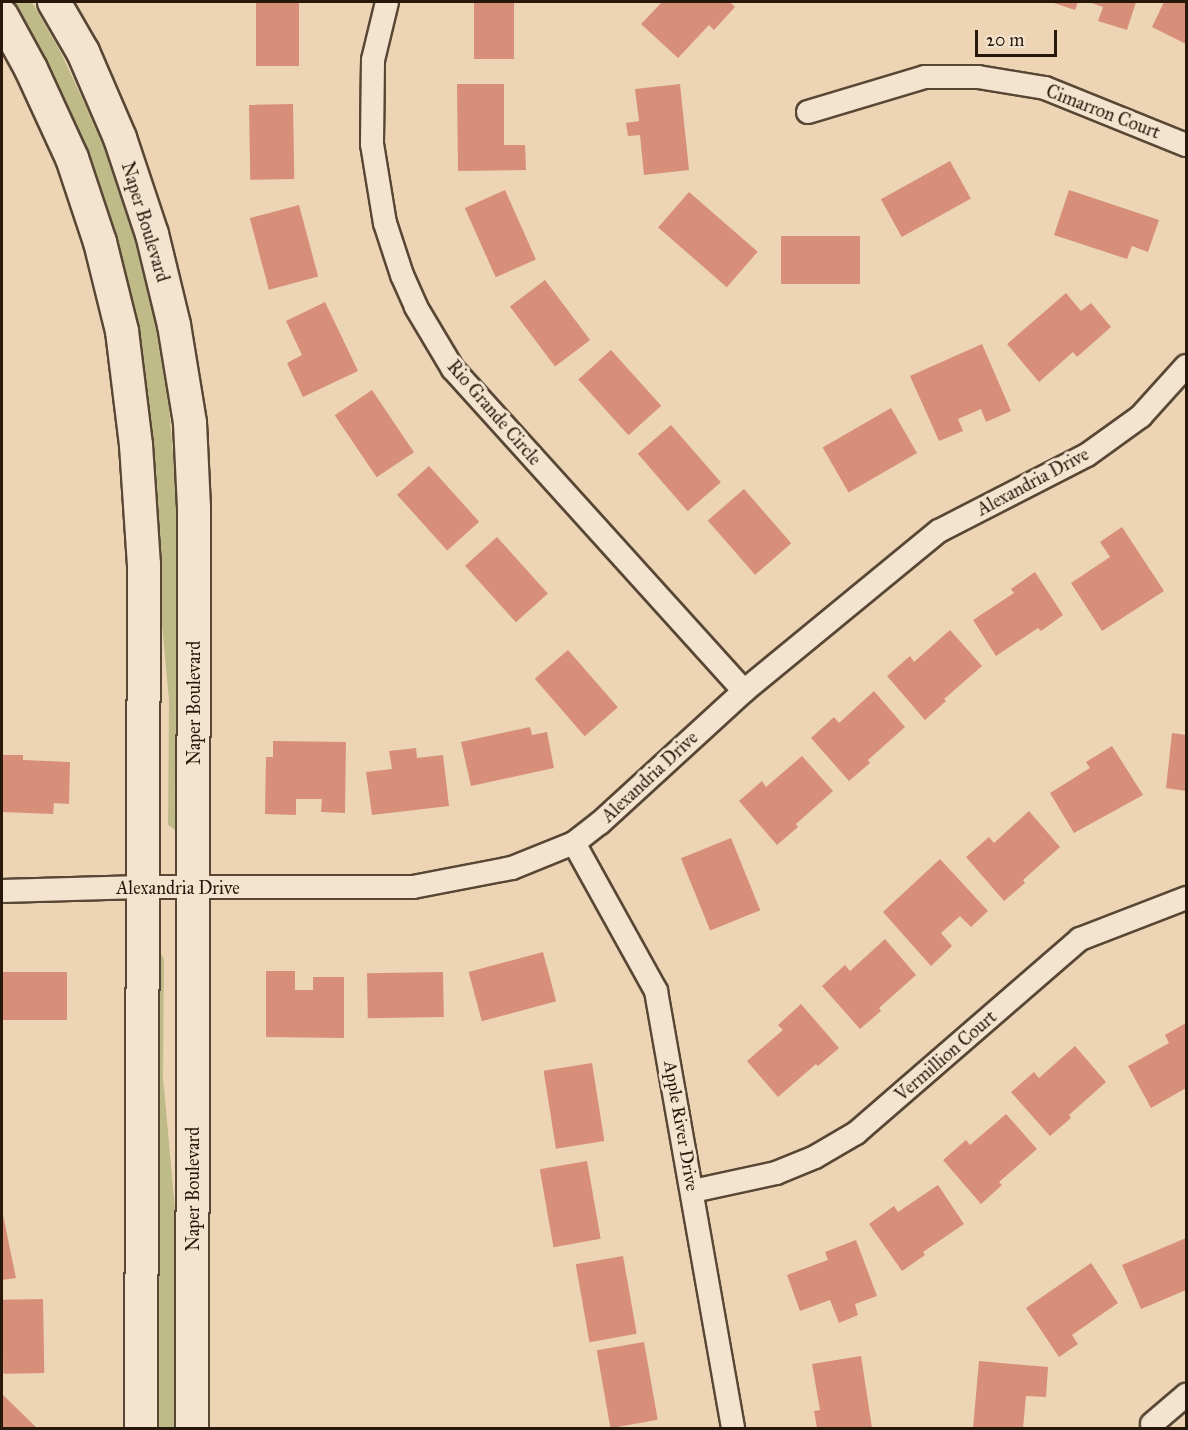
<!DOCTYPE html>
<style>
body{margin:0}
#map{position:relative;width:1188px;height:1430px;overflow:hidden;background:#ecd4b5;font-family:"IM FELL Great Primer",serif}
div>[style]{position:absolute}
.green>*{inset:0;background:#bfbb88}
.building>*{inset:0;background:#d78f79;transform-origin:0 0}
.roads{filter:drop-shadow(2px 0 #584734) drop-shadow(-2px 0 #584734) drop-shadow(0 2px #584734) drop-shadow(0 -2px #584734)}
.minor>*{height:22px;margin:-11px;padding:0 11px;transform-origin:11px;border-radius:11px;background:#f3e3cf}
.secondary>*{height:32px;margin:-16px;padding:0 16px;transform-origin:16px;border-radius:16px;background:#f3e3cf}
span{translate:-50% -50%;white-space:nowrap;text-align:center;line-height:1.15;-webkit-text-stroke:6px #f3e3cf;paint-order:stroke}
.street-label{font-size:18px;color:#271809}
.frame{position:absolute;inset:0;border:3px solid #271809;pointer-events:none}
.scale{position:absolute;left:975px;top:30px;width:82px;height:27px;box-sizing:border-box;border:3px solid #271809;border-top:0;padding-left:8px;font-size:18px;line-height:21px;white-space:nowrap;color:#271809;-webkit-text-stroke:4px #f3e3cf;paint-order:stroke}
</style>
<div id="map">
<div class="green">
<i style="clip-path:polygon(7px 2px,32px 2px,61px 53px,82px 98px,104px 148px,135px 241px,155px 322px,169px 407px,176px 488px,178px 820px,175px 830px,168px 825px,169px 700px,158px 581px,152px 448px,139px 354px,13px 12px)"></i>
<i style="clip-path:polygon(157px 954px,162px 955px,164px 960px,163px 1077px,176px 1220px,176px 1428px,155px 1428px)"></i>
</div>
<div class="building">
<i style="left:256px;top:2px;width:43px;height:64px"></i>
<i style="left:474px;top:2px;width:40px;height:57px"></i>
<i style="clip-path:polygon(662px 2px,730px 2px,735px 7px,714px 30px,709px 25px,678px 58px,641px 24px)"></i>
<i style="clip-path:polygon(1051px 2px,1078px 2px,1075px 10px)"></i>
<i style="clip-path:polygon(1089px 2px,1136px 2px,1127px 30px,1098px 21px,1103px 7px)"></i>
<i style="clip-path:polygon(1164px 2px,1186px 2px,1186px 44px,1152px 27px)"></i>
<i style="clip-path:polygon(457px 84px,504px 84px,504px 145px,525px 145px,526px 170px,458px 171px)"></i>
<i style="clip-path:polygon(680px 84px,689px 170px,644px 175px,640px 135px,628px 136px,626px 123px,639px 121px,635px 89px)"></i>
<i style="left:293px;top:104px;width:75px;height:44px;rotate:89deg"></i>
<i style="left:950px;top:161px;width:43px;height:79px;rotate:61deg"></i>
<i style="left:505px;top:190px;width:76px;height:44px;rotate:66deg"></i>
<i style="clip-path:polygon(1069px 190px,1159px 220px,1148px 252px,1132px 246px,1127px 259px,1054px 235px)"></i>
<i style="left:689px;top:192px;width:91px;height:47px;rotate:41deg"></i>
<i style="left:299px;top:205px;width:74px;height:51px;rotate:75deg"></i>
<i style="left:781px;top:236px;width:79px;height:48px"></i>
<i style="left:545px;top:280px;width:75px;height:44px;rotate:53deg"></i>
<i style="clip-path:polygon(1066px 293px,1081px 311px,1091px 303px,1111px 327px,1077px 357px,1073px 352px,1039px 382px,1007px 344px)"></i>
<i style="clip-path:polygon(325px 302px,358px 371px,303px 397px,287px 363px,302px 355px,286px 321px)"></i>
<i style="clip-path:polygon(982px 344px,1011px 411px,986px 422px,981px 409px,958px 419px,963px 431px,939px 441px,910px 376px)"></i>
<i style="left:611px;top:350px;width:75px;height:44px;rotate:48deg"></i>
<i style="left:372px;top:390px;width:75px;height:45px;rotate:56deg"></i>
<i style="left:891px;top:408px;width:52px;height:79px;rotate:60deg"></i>
<i style="left:671px;top:425px;width:76px;height:44px;rotate:49deg"></i>
<i style="left:429px;top:466px;width:75px;height:43px;rotate:48deg"></i>
<i style="left:744px;top:489px;width:72px;height:48px;rotate:49deg"></i>
<i style="clip-path:polygon(1122px 527px,1164px 591px,1102px 631px,1071px 583px,1110px 557px,1100px 542px)"></i>
<i style="left:497px;top:537px;width:76px;height:43px;rotate:48deg"></i>
<i style="clip-path:polygon(1035px 572px,1063px 615px,1041px 631px,1038px 628px,996px 656px,973px 620px,1014px 593px,1011px 589px)"></i>
<i style="clip-path:polygon(950px 630px,982px 666px,944px 699px,946px 701px,925px 720px,887px 676px,910px 656px,914px 662px)"></i>
<i style="left:568px;top:650px;width:76px;height:44px;rotate:49deg"></i>
<i style="clip-path:polygon(874px 691px,905px 727px,868px 760px,870px 763px,849px 781px,811px 738px,834px 717px,839px 723px)"></i>
<i style="clip-path:polygon(530px 727px,532px 735px,547px 732px,554px 768px,471px 786px,461px 742px)"></i>
<i style="clip-path:polygon(1172px 733px,1186px 735px,1186px 791px,1166px 788px)"></i>
<i style="clip-path:polygon(273px 741px,346px 742px,345px 813px,321px 812px,322px 799px,296px 799px,296px 815px,265px 814px,266px 757px,273px 757px)"></i>
<i style="clip-path:polygon(1112px 746px,1143px 795px,1074px 833px,1050px 793px,1090px 768px,1086px 762px)"></i>
<i style="clip-path:polygon(416px 748px,417px 758px,443px 755px,449px 806px,372px 815px,366px 772px,392px 769px,389px 751px)"></i>
<i style="clip-path:polygon(2px 755px,23px 755px,23px 760px,70px 762px,69px 804px,54px 803px,53px 814px,2px 812px)"></i>
<i style="clip-path:polygon(802px 756px,833px 791px,796px 824px,798px 827px,777px 845px,739px 801px,762px 781px,766px 787px)"></i>
<i style="clip-path:polygon(1029px 811px,1060px 847px,1023px 880px,1025px 883px,1004px 901px,966px 857px,989px 837px,994px 843px)"></i>
<i style="left:731px;top:838px;width:78px;height:54px;rotate:68deg"></i>
<i style="clip-path:polygon(940px 859px,988px 911px,971px 927px,960px 916px,941px 933px,952px 946px,931px 966px,883px 912px)"></i>
<i style="clip-path:polygon(885px 939px,916px 975px,879px 1008px,881px 1011px,860px 1029px,822px 986px,845px 965px,850px 971px)"></i>
<i style="left:543px;top:952px;width:51px;height:77px;rotate:75deg"></i>
<i style="clip-path:polygon(266px 971px,295px 971px,295px 990px,313px 990px,313px 977px,344px 977px,344px 1038px,266px 1037px)"></i>
<i style="left:2px;top:972px;width:65px;height:48px"></i>
<i style="left:443px;top:972px;width:45px;height:76px;rotate:89deg"></i>
<i style="clip-path:polygon(801px 1004px,839px 1048px,818px 1066px,816px 1064px,778px 1097px,747px 1061px,783px 1030px,778px 1025px)"></i>
<i style="clip-path:polygon(1186px 1023px,1186px 1088px,1151px 1108px,1128px 1066px,1169px 1043px,1165px 1035px)"></i>
<i style="clip-path:polygon(1075px 1046px,1106px 1082px,1069px 1115px,1071px 1118px,1050px 1136px,1011px 1092px,1034px 1072px,1039px 1078px)"></i>
<i style="left:592px;top:1063px;width:79px;height:49px;rotate:81deg"></i>
<i style="clip-path:polygon(1006px 1114px,1037px 1149px,999px 1182px,1002px 1185px,981px 1204px,943px 1160px,966px 1140px,970px 1145px)"></i>
<i style="left:587px;top:1161px;width:79px;height:48px;rotate:80deg"></i>
<i style="clip-path:polygon(938px 1185px,964px 1224px,923px 1252px,925px 1255px,902px 1271px,869px 1224px,894px 1206px,898px 1212px)"></i>
<i style="clip-path:polygon(3px 1215px,16px 1278px,2px 1280px,2px 1216px)"></i>
<i style="clip-path:polygon(1186px 1238px,1186px 1290px,1141px 1309px,1122px 1265px)"></i>
<i style="clip-path:polygon(856px 1240px,877px 1296px,855px 1304px,858px 1315px,839px 1323px,830px 1300px,800px 1311px,787px 1275px,828px 1260px,825px 1252px)"></i>
<i style="left:623px;top:1256px;width:79px;height:48px;rotate:80deg"></i>
<i style="clip-path:polygon(1091px 1263px,1118px 1303px,1072px 1335px,1078px 1344px,1059px 1357px,1026px 1308px)"></i>
<i style="left:43px;top:1299px;width:74px;height:41px;rotate:89deg"></i>
<i style="left:644px;top:1342px;width:79px;height:48px;rotate:80deg"></i>
<i style="clip-path:polygon(861px 1356px,872px 1428px,817px 1428px,814px 1411px,820px 1410px,812px 1364px)"></i>
<i style="clip-path:polygon(979px 1361px,1048px 1367px,1046px 1397px,1026px 1396px,1023px 1428px,973px 1428px)"></i>
<i style="clip-path:polygon(2px 1394px,37px 1428px,2px 1428px)"></i>
</div>
<div class="roads">
<div class="minor">
<i style="left:387px;top:2px;width:60px;rotate:103.6deg"></i>
<i style="left:373px;top:60px;width:84px;rotate:90.7deg"></i>
<i style="left:372px;top:144px;width:80px;rotate:80.7deg"></i>
<i style="left:385px;top:223px;width:55px;rotate:71.9deg"></i>
<i style="left:402px;top:275px;width:35px;rotate:66deg"></i>
<i style="left:416px;top:307px;width:72px;rotate:59.2deg"></i>
<i style="left:453px;top:369px;width:434px;rotate:47.9deg"></i>
<i style="left:808px;top:112px;width:122px;rotate:-16.7deg"></i>
<i style="left:925px;top:77px;width:53px"></i>
<i style="left:978px;top:77px;width:68px;rotate:9.3deg"></i>
<i style="left:1045px;top:88px;width:152px;rotate:22deg"></i>
<i style="left:574px;top:843px;width:169px;rotate:61deg"></i>
<i style="left:656px;top:991px;width:444px;rotate:80deg"></i>
<i style="left:2px;top:891px;width:140px;rotate:-1.6deg"></i>
<i style="left:142px;top:887px;width:271px"></i>
<i style="left:413px;top:887px;width:101px;rotate:-10.9deg"></i>
<i style="left:512px;top:868px;width:67px;rotate:-22deg"></i>
<i style="left:574px;top:843px;width:33px;rotate:-38deg"></i>
<i style="left:600px;top:823px;width:195px;rotate:-42.5deg"></i>
<i style="left:744px;top:691px;width:252px;rotate:-39.4deg"></i>
<i style="left:939px;top:531px;width:166px;rotate:-27.2deg"></i>
<i style="left:1087px;top:455px;width:67px;rotate:-35.8deg"></i>
<i style="left:1141px;top:416px;width:67px;rotate:-48deg"></i>
<i style="left:693px;top:1191px;width:85px;rotate:-12.2deg"></i>
<i style="left:776px;top:1173px;width:42px;rotate:-22.3deg"></i>
<i style="left:815px;top:1157px;width:48px;rotate:-30.3deg"></i>
<i style="left:856px;top:1133px;width:296px;rotate:-40.9deg"></i>
<i style="left:1080px;top:939px;width:114px;rotate:-21.1deg"></i>
<i style="left:1152px;top:1424px;width:45px;rotate:-40.5deg"></i>
</div>
<div class="secondary">
<i style="left:54px;top:2px;width:58px;rotate:59.9deg"></i>
<i style="left:83px;top:52px;width:94px;rotate:66.7deg"></i>
<i style="left:120px;top:138px;width:101px;rotate:71.6deg"></i>
<i style="left:152px;top:234px;width:94px;rotate:76.4deg"></i>
<i style="left:174px;top:325px;width:99px;rotate:80.7deg"></i>
<i style="left:190px;top:423px;width:84px;rotate:87.3deg"></i>
<i style="left:194px;top:507px;width:921px;rotate:90.12deg"></i>
<i style="left:2px;top:16px;width:60px;rotate:61.3deg"></i>
<i style="left:31px;top:69px;width:98px;rotate:65.3deg"></i>
<i style="left:72px;top:158px;width:89px;rotate:71.6deg"></i>
<i style="left:100px;top:242px;width:92px;rotate:76.1deg"></i>
<i style="left:122px;top:331px;width:115px;rotate:83deg"></i>
<i style="left:136px;top:445px;width:119px;rotate:86.2deg"></i>
<i style="left:144px;top:564px;width:864px;rotate:90.2deg"></i>
</div>
</div>
<div class="street-label">
<span style="left:1103px;top:112px;rotate:21deg">Cimarron Court</span>
<span style="left:145px;top:222px;rotate:73deg">Naper Boulevard</span>
<span style="left:494px;top:413px;rotate:49deg">Rio Grande Circle</span>
<span style="left:1033px;top:482px;rotate:-28deg">Alexandria Drive</span>
<span style="left:194px;top:703px;rotate:-90deg">Naper Boulevard</span>
<span style="left:650px;top:777px;rotate:-43deg">Alexandria Drive</span>
<span style="left:178px;top:888px">Alexandria Drive</span>
<span style="left:946px;top:1056px;rotate:-41deg">Vermillion Court</span>
<span style="left:681px;top:1126px;rotate:80deg">Apple River Drive</span>
<span style="left:193px;top:1189px;rotate:-90deg">Naper Boulevard</span>
</div>
<div class="frame"></div>
<div class="scale">20 m</div>
</div>
